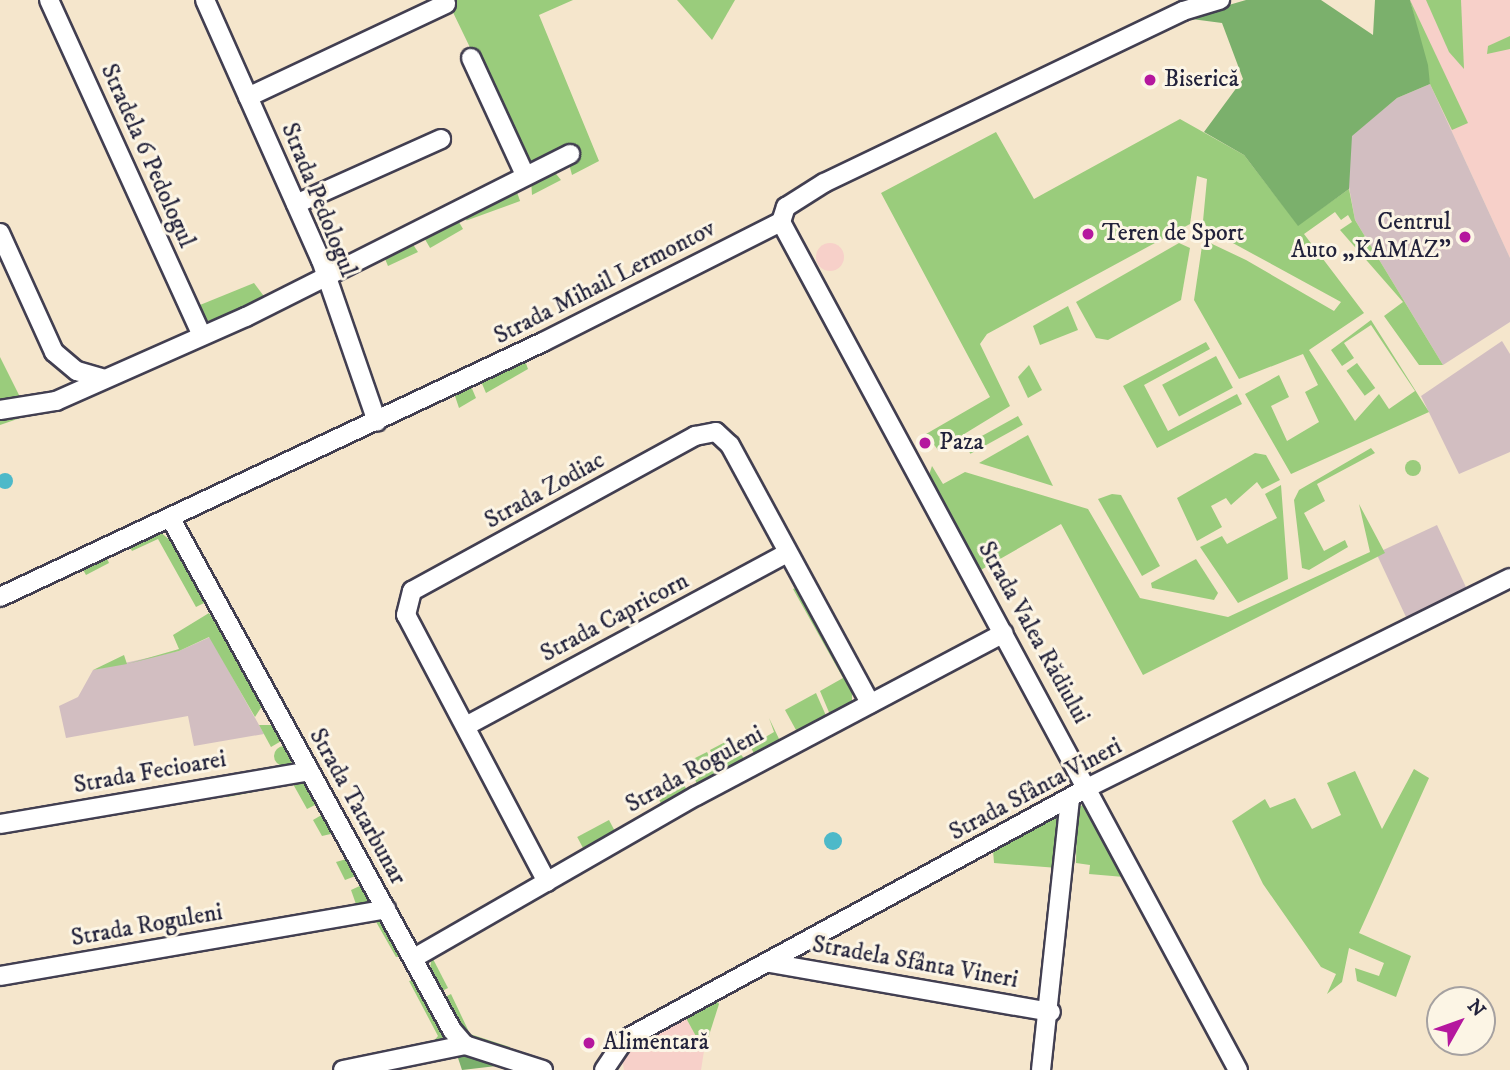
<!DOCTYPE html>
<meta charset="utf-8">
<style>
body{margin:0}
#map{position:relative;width:1510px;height:1070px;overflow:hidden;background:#f5e6cc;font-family:"IM FELL DW Pica",serif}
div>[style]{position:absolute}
.built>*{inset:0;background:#f7d0c9}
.round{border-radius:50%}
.industrial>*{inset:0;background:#d2bec1;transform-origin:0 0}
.green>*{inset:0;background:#9acc7c;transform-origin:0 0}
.forest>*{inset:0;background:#7bb06c}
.water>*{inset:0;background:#4db9c9}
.roads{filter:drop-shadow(2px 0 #423f51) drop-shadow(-2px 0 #423f51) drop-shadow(0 2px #423f51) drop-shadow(0 -2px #423f51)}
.minor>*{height:18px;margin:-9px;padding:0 9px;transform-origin:9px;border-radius:9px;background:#fff}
.dots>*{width:19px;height:19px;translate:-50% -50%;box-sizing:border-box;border:4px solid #fcf5e5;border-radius:50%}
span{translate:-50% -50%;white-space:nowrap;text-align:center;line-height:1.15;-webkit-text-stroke:6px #fcf5e5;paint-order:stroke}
.poi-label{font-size:24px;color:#22223b}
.left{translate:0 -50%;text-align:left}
.right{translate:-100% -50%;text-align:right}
.street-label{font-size:24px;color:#22223b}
.north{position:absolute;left:1426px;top:986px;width:70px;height:70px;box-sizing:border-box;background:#fcf5e5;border:2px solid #a5a1a1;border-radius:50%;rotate:50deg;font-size:19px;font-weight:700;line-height:28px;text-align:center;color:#22223b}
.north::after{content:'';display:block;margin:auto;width:24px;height:32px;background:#b5179e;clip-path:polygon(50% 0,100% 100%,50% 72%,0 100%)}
</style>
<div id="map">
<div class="built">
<i style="clip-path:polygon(1410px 0,1510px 0,1510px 258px,1430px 84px)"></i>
<i class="round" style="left:816px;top:243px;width:28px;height:28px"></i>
<i style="clip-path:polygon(686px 1018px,704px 1051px,701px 1070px,624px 1070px,621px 1053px)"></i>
</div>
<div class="industrial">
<i style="clip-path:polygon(1430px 84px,1510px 258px,1510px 322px,1443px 365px,1355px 220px,1347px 176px,1351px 136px,1397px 98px)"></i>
<i style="clip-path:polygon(1502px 341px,1510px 354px,1510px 452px,1459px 474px,1421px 396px)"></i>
<i style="left:1437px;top:525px;width:72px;height:67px;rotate:65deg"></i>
<i style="clip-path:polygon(210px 637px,264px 734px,194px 746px,188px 716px,66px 738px,59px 706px,78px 697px,93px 670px,179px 651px)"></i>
</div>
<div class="green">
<i style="clip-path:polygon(447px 0,573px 0,539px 15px,599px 161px,572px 175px,569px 164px,526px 163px)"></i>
<i style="clip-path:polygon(677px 0,735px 0,712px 40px)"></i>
<i style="clip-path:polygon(1410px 0,1468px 123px,1452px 130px,1430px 84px)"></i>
<i style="clip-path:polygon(1426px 0,1461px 0,1464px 69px,1449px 52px)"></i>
<i style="clip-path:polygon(1510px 36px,1510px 49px,1487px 54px,1488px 46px)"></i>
<i style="clip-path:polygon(1180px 119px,1244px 155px,1298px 225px,1349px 189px,1355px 220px,1443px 365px,1419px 365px,1384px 316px,1403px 302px,1340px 230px,1352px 222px,1348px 215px,1341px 220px,1335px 212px,1304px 234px,1364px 313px,1309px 350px,1355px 421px,1379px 394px,1389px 409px,1415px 391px,1371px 325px,1344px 343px,1354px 358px,1342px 366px,1331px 350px,1371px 320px,1429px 412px,1291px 474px,1245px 394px,1279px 375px,1289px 397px,1271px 406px,1287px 441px,1319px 422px,1305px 392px,1318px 385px,1303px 354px,1239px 379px,1194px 300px,1202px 246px,1208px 242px,1246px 260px,1334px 311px,1341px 302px,1209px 230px,1203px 221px,1207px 179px,1197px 176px,1190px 224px,987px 334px,980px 344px,1010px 406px,938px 450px,926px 434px,990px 397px,881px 193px,996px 132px,1034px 199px)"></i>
<i style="clip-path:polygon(552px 169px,561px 180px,532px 195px,531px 179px)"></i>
<i style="left:515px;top:187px;width:15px;height:57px;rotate:70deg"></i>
<i style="left:456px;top:217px;width:14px;height:38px;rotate:60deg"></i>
<i style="clip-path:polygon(410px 240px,418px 252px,388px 266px,383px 254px)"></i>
<i style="clip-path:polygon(1179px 243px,1190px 248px,1181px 300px,1108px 340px,1096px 338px,1076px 302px)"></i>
<i style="clip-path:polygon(254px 283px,266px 299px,237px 315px,202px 322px,195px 307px)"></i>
<i style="clip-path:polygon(1068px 306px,1078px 330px,1040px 345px,1033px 326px)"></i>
<i style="clip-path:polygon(1206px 342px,1210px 349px,1144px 385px,1168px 431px,1237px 394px,1242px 404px,1157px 448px,1123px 386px)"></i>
<i style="left:1216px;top:356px;width:36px;height:61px;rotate:62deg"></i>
<i style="clip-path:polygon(0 357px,29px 415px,0 425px)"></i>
<i style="clip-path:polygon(524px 358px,528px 369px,486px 393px,480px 379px)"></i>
<i style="left:1357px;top:363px;width:31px;height:13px;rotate:54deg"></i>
<i style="clip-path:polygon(1029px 365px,1042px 390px,1028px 398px,1018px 377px)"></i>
<i style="clip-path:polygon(470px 384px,476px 398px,459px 408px,454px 393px)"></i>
<i style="left:1018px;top:416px;width:10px;height:60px;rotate:61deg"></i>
<i style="clip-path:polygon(1028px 435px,1053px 486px,979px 463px)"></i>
<i style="clip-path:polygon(1371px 448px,1375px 453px,1317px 484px,1325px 501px,1304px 513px,1324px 551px,1345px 540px,1348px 547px,1309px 570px,1302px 568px,1294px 500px,1299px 490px)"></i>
<i style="clip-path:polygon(1255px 453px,1266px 455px,1280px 480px,1262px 489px,1257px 482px,1231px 505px,1226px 498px,1211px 506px,1222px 527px,1197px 541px,1177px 498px)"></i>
<i class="round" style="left:1405px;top:460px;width:16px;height:16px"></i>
<i style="clip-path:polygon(932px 466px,943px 484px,965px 472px,1088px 509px,1140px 598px,1228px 617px,1370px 552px,1359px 504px,1385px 553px,1143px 675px,1061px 524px,979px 571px,928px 478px)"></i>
<i style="clip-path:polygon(1281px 485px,1288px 579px,1238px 603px,1200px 547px,1222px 536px,1227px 544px,1277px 518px,1265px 494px)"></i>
<i style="clip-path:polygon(1112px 494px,1121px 495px,1160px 566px,1142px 576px,1098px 499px)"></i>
<i style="clip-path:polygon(159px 531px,178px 547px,206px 602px,196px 607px,158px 539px,132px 551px,128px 544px)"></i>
<i style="clip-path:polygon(105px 554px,109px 563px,86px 575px,82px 568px)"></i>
<i style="clip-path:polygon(1196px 559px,1218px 593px,1214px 600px,1152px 588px,1151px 583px)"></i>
<i style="clip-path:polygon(798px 587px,852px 686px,852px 706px,831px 717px,820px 691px,843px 678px,793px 589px)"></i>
<i style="clip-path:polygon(209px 613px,264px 703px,255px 717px,209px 637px,179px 651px,127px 664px,93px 670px,124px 655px,127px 664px,179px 649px,173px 635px)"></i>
<i style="clip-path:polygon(816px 693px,827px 718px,796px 730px,785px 710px)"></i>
<i style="clip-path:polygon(769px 718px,781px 743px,756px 757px,750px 746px,774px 732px)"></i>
<i style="clip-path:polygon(259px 725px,274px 725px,283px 740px,271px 747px)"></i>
<i style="clip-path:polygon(729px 740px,747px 762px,722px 775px,710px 750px)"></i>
<i class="round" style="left:274px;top:746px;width:20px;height:20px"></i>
<i style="clip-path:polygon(707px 752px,719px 777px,698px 788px,689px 761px)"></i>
<i style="clip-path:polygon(1414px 769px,1429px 778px,1359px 933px,1411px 956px,1396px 997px,1357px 981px,1355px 968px,1379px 976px,1384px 963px,1349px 948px,1342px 982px,1327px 994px,1336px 974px,1321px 967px,1263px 884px,1232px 821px,1265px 799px,1270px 808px,1295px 798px,1312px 829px,1341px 815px,1327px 783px,1355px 771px,1382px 829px)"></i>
<i style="clip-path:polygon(295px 780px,309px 785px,319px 803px,307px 809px,293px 784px,228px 797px,226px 791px)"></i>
<i style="left:682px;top:780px;width:14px;height:29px;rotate:65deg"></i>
<i style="clip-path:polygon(1085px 803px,1124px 877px,1089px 874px,1090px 865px,1076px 863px,1077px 809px)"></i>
<i style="clip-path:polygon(325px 813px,335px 833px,322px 836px,313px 820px)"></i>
<i style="clip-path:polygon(1060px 813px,1058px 868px,994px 863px,993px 850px)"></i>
<i style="left:609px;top:820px;width:15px;height:36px;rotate:62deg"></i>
<i style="clip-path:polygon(350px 858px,358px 875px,345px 880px,336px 862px)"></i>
<i style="clip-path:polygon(364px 884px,370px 904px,357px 907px,351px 890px)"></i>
<i style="clip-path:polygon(375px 917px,384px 922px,403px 956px,396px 957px,375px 920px,329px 926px)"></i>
<i style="clip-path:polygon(432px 957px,448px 988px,440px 992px,429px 974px)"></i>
<i style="clip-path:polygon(417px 980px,446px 1033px,439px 1043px,432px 1043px,438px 1036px,409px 981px)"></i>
<i style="clip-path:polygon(451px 994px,470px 1034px,510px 1047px,508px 1053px,467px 1035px,443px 998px)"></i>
<i style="clip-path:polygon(716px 1000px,719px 1004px,704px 1051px,686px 1018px)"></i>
</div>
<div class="forest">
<i style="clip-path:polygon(1246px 0,1321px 0,1373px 35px,1375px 0,1410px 0,1428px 65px,1430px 84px,1397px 98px,1352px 136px,1349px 189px,1298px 226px,1244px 155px,1204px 132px,1243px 79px,1222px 23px,1184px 18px)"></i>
<i style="clip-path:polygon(457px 1055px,475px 1056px,505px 1065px,462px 1070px)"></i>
</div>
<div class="water">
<i class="round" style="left:-3px;top:473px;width:16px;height:16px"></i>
<i class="round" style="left:824px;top:832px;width:18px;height:18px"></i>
</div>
<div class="roads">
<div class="minor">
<i style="left:49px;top:0;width:365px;rotate:65.5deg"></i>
<i style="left:205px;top:0;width:285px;rotate:66deg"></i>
<i style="left:321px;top:260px;width:171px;rotate:70.9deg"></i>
<i style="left:471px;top:58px;width:129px;rotate:65.2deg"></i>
<i style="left:248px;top:97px;width:219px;rotate:-25.2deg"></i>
<i style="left:296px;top:204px;width:159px;rotate:-24.1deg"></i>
<i style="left:781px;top:222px;width:963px;rotate:61.68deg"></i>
<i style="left:0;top:233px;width:131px;rotate:65.6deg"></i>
<i style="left:54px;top:352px;width:30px;rotate:40deg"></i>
<i style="left:77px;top:371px;width:26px;rotate:16deg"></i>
<i style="left:0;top:410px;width:57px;rotate:-9.1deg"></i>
<i style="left:56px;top:401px;width:208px;rotate:-23.9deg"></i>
<i style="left:246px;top:317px;width:363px;rotate:-26.7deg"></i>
<i style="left:171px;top:519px;width:583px;rotate:61.19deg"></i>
<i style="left:452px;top:1030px;width:20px;rotate:49deg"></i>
<i style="left:465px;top:1045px;width:82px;rotate:17.8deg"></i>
<i style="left:0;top:597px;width:600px;rotate:-25.16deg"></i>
<i style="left:543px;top:342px;width:267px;rotate:-26.8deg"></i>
<i style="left:781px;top:222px;width:16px;rotate:-72deg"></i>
<i style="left:786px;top:207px;width:45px;rotate:-32.3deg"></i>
<i style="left:824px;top:183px;width:398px;rotate:-25.6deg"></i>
<i style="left:1183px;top:11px;width:39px;rotate:-17deg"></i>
<i style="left:466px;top:726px;width:365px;rotate:-28.3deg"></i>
<i style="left:0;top:824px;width:314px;rotate:-9.7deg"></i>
<i style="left:547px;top:882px;width:302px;rotate:-117.8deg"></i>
<i style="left:406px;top:615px;width:25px;rotate:-76deg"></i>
<i style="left:412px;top:591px;width:323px;rotate:-28.7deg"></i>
<i style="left:695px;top:436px;width:21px;rotate:-11deg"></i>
<i style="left:716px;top:432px;width:19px;rotate:43deg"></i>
<i style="left:730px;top:445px;width:294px;rotate:61.5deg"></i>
<i style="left:414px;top:958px;width:325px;rotate:-29.9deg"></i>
<i style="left:696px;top:796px;width:348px;rotate:-27.9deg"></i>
<i style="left:770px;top:963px;width:285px;rotate:9.9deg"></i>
<i style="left:0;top:976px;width:392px;rotate:-9.8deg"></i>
<i style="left:343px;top:1070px;width:125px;rotate:-11.6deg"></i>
<i style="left:604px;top:1070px;width:36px;rotate:-56deg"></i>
<i style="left:624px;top:1040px;width:529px;rotate:-28.55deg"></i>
<i style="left:1089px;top:787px;width:470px;rotate:-26.4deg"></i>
<i style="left:1041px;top:1070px;width:274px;rotate:-83.9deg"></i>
</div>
</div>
<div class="dots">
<i style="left:1150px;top:80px;background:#b5179e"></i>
<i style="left:1088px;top:234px;background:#b5179e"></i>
<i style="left:1465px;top:237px;background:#b5179e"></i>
<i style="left:925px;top:443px;background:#b5179e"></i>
<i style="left:589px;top:1043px;background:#b5179e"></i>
</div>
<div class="poi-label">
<span class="left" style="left:1164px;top:80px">Biserică</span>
<span class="right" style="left:1451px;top:237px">Centrul<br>Auto „KAMAZ”</span>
<span class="left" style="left:1102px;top:234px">Teren de Sport</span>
<span class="left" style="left:939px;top:443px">Paza</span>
<span class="left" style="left:603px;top:1043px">Alimentară</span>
</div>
<div class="street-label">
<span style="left:147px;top:156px;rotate:66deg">Stradela 6 Pedologul</span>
<span style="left:318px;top:200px;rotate:68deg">Strada Pedologul</span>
<span style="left:605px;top:283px;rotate:-27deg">Strada Mihail Lermontov</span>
<span style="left:545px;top:491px;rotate:-29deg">Strada Zodiac</span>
<span style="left:615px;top:618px;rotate:-28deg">Strada Capricorn</span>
<span style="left:1033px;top:633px;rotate:61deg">Strada Valea Rădiului</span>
<span style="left:695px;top:770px;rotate:-29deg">Strada Roguleni</span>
<span style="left:150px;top:773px;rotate:-10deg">Strada Fecioarei</span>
<span style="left:1036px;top:790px;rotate:-28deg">Strada Sfânta Vineri</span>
<span style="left:357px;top:807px;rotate:61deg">Strada Tatarbunar</span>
<span style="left:147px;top:926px;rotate:-10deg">Strada Roguleni</span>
<span style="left:915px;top:963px;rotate:10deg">Stradela Sfânta Vineri</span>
</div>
<div class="north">N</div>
</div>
